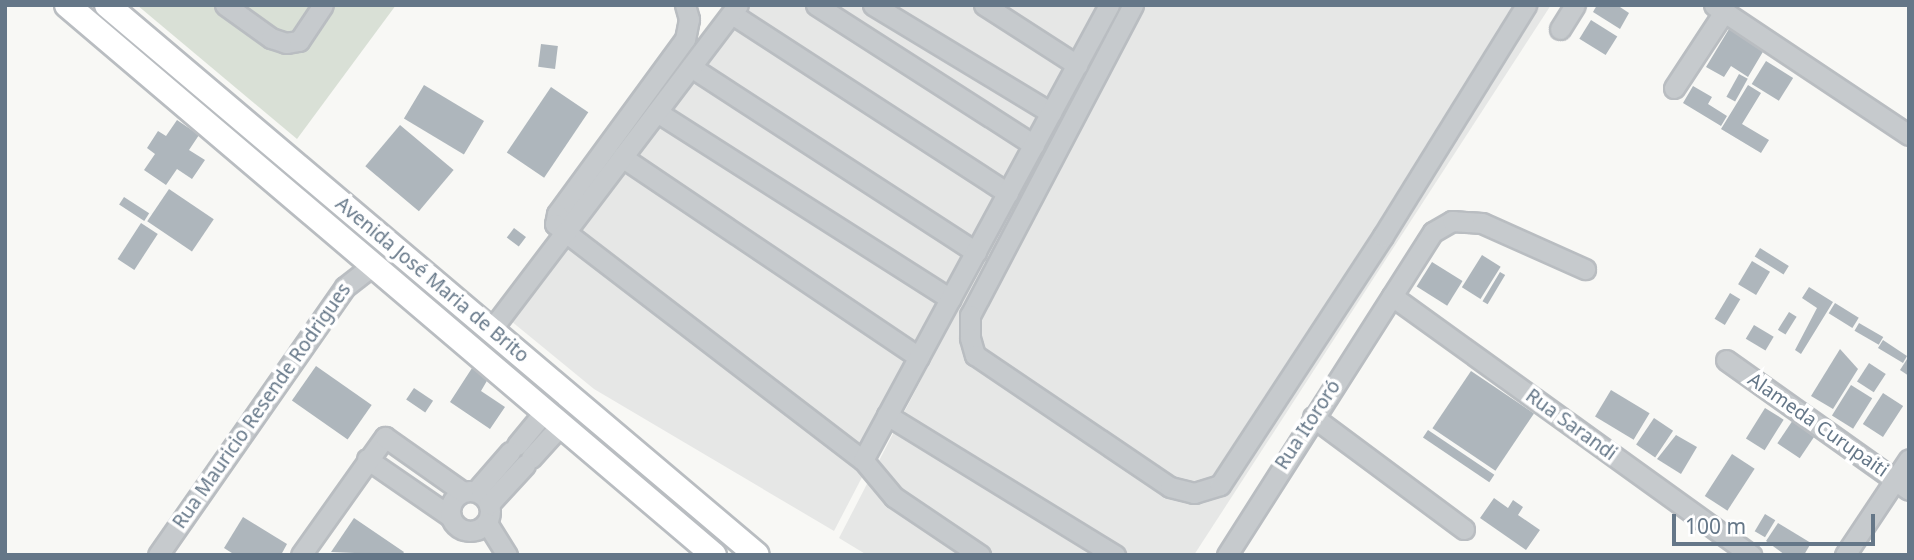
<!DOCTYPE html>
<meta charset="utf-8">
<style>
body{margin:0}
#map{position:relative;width:1914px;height:560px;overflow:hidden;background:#f8f8f5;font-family:"Noto Sans",sans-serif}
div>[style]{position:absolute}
.built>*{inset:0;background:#e6e7e6}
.green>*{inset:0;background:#d9e0d6}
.building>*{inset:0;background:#aeb6bc;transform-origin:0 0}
.roads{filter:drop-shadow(2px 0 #b9bdc1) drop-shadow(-2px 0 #b9bdc1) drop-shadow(0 2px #b9bdc1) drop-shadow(0 -2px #b9bdc1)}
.minor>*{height:19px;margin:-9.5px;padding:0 9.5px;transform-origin:9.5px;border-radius:9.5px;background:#c6cacd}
.minor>.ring{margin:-9.5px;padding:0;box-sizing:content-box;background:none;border:19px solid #c6cacd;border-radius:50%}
.major>*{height:24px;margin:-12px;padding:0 12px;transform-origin:12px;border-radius:12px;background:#fff}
span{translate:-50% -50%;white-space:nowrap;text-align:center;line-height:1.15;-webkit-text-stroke:7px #fff;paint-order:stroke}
.street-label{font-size:19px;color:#657788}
.frame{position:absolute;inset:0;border:7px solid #657788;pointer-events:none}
.scale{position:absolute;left:1672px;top:514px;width:203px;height:32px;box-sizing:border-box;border:4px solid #657788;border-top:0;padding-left:9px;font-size:21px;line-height:24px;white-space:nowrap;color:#657788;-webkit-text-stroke:5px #fff;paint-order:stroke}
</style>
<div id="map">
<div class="built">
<i style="clip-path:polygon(742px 5px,1108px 5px,834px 531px,594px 389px,505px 316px)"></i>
<i style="clip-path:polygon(1115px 5px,1551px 5px,1194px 555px,867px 555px,839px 538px)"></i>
</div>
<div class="green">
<i style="clip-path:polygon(137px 5px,396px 5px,297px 139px)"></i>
</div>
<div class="building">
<i style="clip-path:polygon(1597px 5px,1617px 5px,1629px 13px,1620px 29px,1593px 12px)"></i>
<i style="left:1591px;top:20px;width:31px;height:22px;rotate:32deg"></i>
<i style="clip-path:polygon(1729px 29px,1764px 50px,1748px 77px,1731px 66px,1724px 77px,1706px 67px)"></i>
<i style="left:541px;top:44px;width:17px;height:23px;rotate:7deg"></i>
<i style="left:1766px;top:61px;width:32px;height:27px;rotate:32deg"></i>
<i style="left:1739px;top:74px;width:10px;height:26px;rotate:29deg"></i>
<i style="left:424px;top:85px;width:70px;height:39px;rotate:31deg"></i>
<i style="clip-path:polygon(1748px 85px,1761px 93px,1742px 124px,1769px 140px,1761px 153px,1721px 129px)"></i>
<i style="clip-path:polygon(1693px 86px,1712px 97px,1708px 104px,1727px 116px,1721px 126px,1683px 103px)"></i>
<i style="left:551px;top:87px;width:45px;height:79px;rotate:34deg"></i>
<i style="clip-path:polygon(177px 120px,199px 135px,189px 150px,205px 160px,192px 179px,177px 169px,166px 185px,144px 170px,155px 154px,147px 148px,158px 131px,166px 136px)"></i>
<i style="left:400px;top:125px;width:70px;height:54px;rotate:40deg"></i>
<i style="left:169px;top:189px;width:54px;height:39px;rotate:34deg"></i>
<i style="left:124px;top:197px;width:30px;height:9px;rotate:33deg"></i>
<i style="left:141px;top:223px;width:20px;height:43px;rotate:33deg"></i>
<i style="left:514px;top:228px;width:15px;height:12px;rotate:37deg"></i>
<i style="left:1760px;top:248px;width:34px;height:10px;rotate:32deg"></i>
<i style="left:1482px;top:255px;width:22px;height:38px;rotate:32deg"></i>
<i style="left:1752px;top:261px;width:21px;height:27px;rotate:31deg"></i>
<i style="left:1432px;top:262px;width:36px;height:29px;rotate:32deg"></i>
<i style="left:1500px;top:272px;width:6px;height:34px;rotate:31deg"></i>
<i style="clip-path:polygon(1809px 287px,1833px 302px,1801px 354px,1795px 350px,1817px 308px,1802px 298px)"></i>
<i style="left:1730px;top:293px;width:12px;height:30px;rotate:31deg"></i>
<i style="left:1835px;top:303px;width:28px;height:12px;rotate:32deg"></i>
<i style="left:1789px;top:312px;width:9px;height:21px;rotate:32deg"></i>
<i style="left:1859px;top:323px;width:28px;height:9px;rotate:30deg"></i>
<i style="left:1754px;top:325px;width:23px;height:16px;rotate:31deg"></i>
<i style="clip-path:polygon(1883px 340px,1907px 356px,1903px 363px,1878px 348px)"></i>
<i style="clip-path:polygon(1840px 349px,1858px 369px,1833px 409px,1811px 396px)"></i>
<i style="clip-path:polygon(1909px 356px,1909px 376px,1900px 370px)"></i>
<i style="left:1869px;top:363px;width:20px;height:22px;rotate:33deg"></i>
<i style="left:316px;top:366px;width:68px;height:42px;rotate:35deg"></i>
<i style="clip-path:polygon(472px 368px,488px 379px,481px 391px,505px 407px,490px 429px,450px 402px)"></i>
<i style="left:1471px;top:371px;width:76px;height:69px;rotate:34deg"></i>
<i style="left:1851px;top:385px;width:25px;height:36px;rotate:32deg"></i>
<i style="left:414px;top:388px;width:23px;height:14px;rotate:34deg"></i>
<i style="left:1611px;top:390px;width:45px;height:31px;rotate:31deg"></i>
<i style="left:1883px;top:393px;width:24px;height:37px;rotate:33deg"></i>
<i style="left:1765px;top:408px;width:22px;height:36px;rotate:32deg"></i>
<i style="left:1654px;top:418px;width:23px;height:32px;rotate:34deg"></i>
<i style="left:1793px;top:420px;width:27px;height:28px;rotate:34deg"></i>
<i style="left:1428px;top:430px;width:80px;height:9px;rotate:34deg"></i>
<i style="clip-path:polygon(1676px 435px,1697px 447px,1681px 474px,1657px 459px)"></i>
<i style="left:1732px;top:454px;width:27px;height:50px;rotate:33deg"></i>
<i style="clip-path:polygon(1494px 498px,1508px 508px,1513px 500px,1523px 507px,1518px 515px,1540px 530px,1526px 550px,1480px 518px)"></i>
<i style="left:1765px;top:514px;width:12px;height:20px;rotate:31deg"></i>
<i style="clip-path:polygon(243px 517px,287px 544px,281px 555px,235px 555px,224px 548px)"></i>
<i style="clip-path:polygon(354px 518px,404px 552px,402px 555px,331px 552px)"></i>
<i style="clip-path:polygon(1778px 523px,1811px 543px,1804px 555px,1785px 555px,1766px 541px)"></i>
</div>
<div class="roads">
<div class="minor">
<i style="left:225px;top:5px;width:57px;rotate:35.7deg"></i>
<i style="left:271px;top:38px;width:16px;rotate:18deg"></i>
<i style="left:286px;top:43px;width:13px;rotate:-9deg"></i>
<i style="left:299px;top:41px;width:43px;rotate:-56.3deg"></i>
<i style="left:685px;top:5px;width:15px;rotate:74deg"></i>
<i style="left:689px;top:19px;width:20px;rotate:101deg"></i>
<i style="left:685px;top:39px;width:217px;rotate:126.2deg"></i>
<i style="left:557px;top:214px;width:10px;rotate:101deg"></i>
<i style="left:555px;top:224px;width:388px;rotate:37.5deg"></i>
<i style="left:863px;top:460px;width:48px;rotate:50deg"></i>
<i style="left:894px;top:497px;width:104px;rotate:34deg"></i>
<i style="left:816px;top:5px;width:259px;rotate:32.7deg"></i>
<i style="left:873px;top:5px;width:208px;rotate:31.2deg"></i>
<i style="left:984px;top:5px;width:111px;rotate:32.8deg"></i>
<i style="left:1133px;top:5px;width:350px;rotate:117.7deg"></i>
<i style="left:970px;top:315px;width:23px;rotate:90deg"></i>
<i style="left:970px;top:338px;width:18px;rotate:74deg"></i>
<i style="left:975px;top:355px;width:235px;rotate:34.1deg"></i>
<i style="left:1170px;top:487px;width:25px;rotate:14deg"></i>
<i style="left:1194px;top:493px;width:27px;rotate:-17deg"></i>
<i style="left:1220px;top:485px;width:298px;rotate:-56.8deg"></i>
<i style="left:1383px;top:236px;width:272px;rotate:-58.2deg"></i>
<i style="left:1714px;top:5px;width:234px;rotate:33.7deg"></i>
<i style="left:732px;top:14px;width:329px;rotate:33deg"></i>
<i style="left:1560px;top:29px;width:28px;rotate:-58deg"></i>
<i style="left:691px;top:67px;width:340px;rotate:33deg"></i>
<i style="left:1674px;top:88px;width:91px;rotate:-56.7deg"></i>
<i style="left:657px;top:112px;width:348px;rotate:32.5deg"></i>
<i style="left:622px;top:157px;width:358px;rotate:34deg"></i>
<i style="left:1392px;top:296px;width:443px;rotate:35.8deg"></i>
<i style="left:491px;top:330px;width:408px;rotate:-52.8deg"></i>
<i style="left:1726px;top:360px;width:224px;rotate:35.4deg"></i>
<i style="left:887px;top:415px;width:268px;rotate:31.6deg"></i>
<i style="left:1313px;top:417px;width:188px;rotate:36.6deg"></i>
<i style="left:517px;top:445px;width:44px;rotate:-50.5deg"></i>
<i style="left:531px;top:458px;width:45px;rotate:-47.7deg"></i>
<i style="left:367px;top:459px;width:102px;rotate:34.6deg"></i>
<i style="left:863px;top:460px;width:517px;rotate:-61.6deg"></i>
<i class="ring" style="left:450px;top:491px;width:21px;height:21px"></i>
<i style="left:476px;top:491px;width:52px;rotate:-48.9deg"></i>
<i style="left:489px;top:504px;width:53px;rotate:-47.3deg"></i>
<i style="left:487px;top:523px;width:38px;rotate:58deg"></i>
<i style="left:158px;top:555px;width:327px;rotate:-55.1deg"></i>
<i style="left:345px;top:287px;width:36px;rotate:-38deg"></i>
<i style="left:301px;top:555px;width:145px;rotate:-54.6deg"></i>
<i style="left:385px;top:437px;width:95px;rotate:35.2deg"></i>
<i style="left:1227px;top:555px;width:383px;rotate:-57.5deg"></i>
<i style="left:1433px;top:232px;width:22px;rotate:-30deg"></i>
<i style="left:1452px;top:221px;width:30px;rotate:4deg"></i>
<i style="left:1482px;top:223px;width:113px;rotate:24.1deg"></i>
<i style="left:1845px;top:555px;width:115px;rotate:-56.3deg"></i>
</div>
<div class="major">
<i style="left:67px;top:5px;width:849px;rotate:40.37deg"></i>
<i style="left:107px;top:5px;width:851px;rotate:40.24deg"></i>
</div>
</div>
<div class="street-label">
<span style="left:432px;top:280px;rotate:40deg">Avenida José Maria de Brito</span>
<span style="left:262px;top:406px;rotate:-55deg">Rua Mauricio Resende Rodrigues</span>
<span style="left:1308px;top:425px;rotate:-57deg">Rua Itororó</span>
<span style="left:1571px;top:425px;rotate:36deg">Rua Sarandi</span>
<span style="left:1818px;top:425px;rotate:35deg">Alameda Curupaiti</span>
</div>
<div class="frame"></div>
<div class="scale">100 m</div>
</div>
